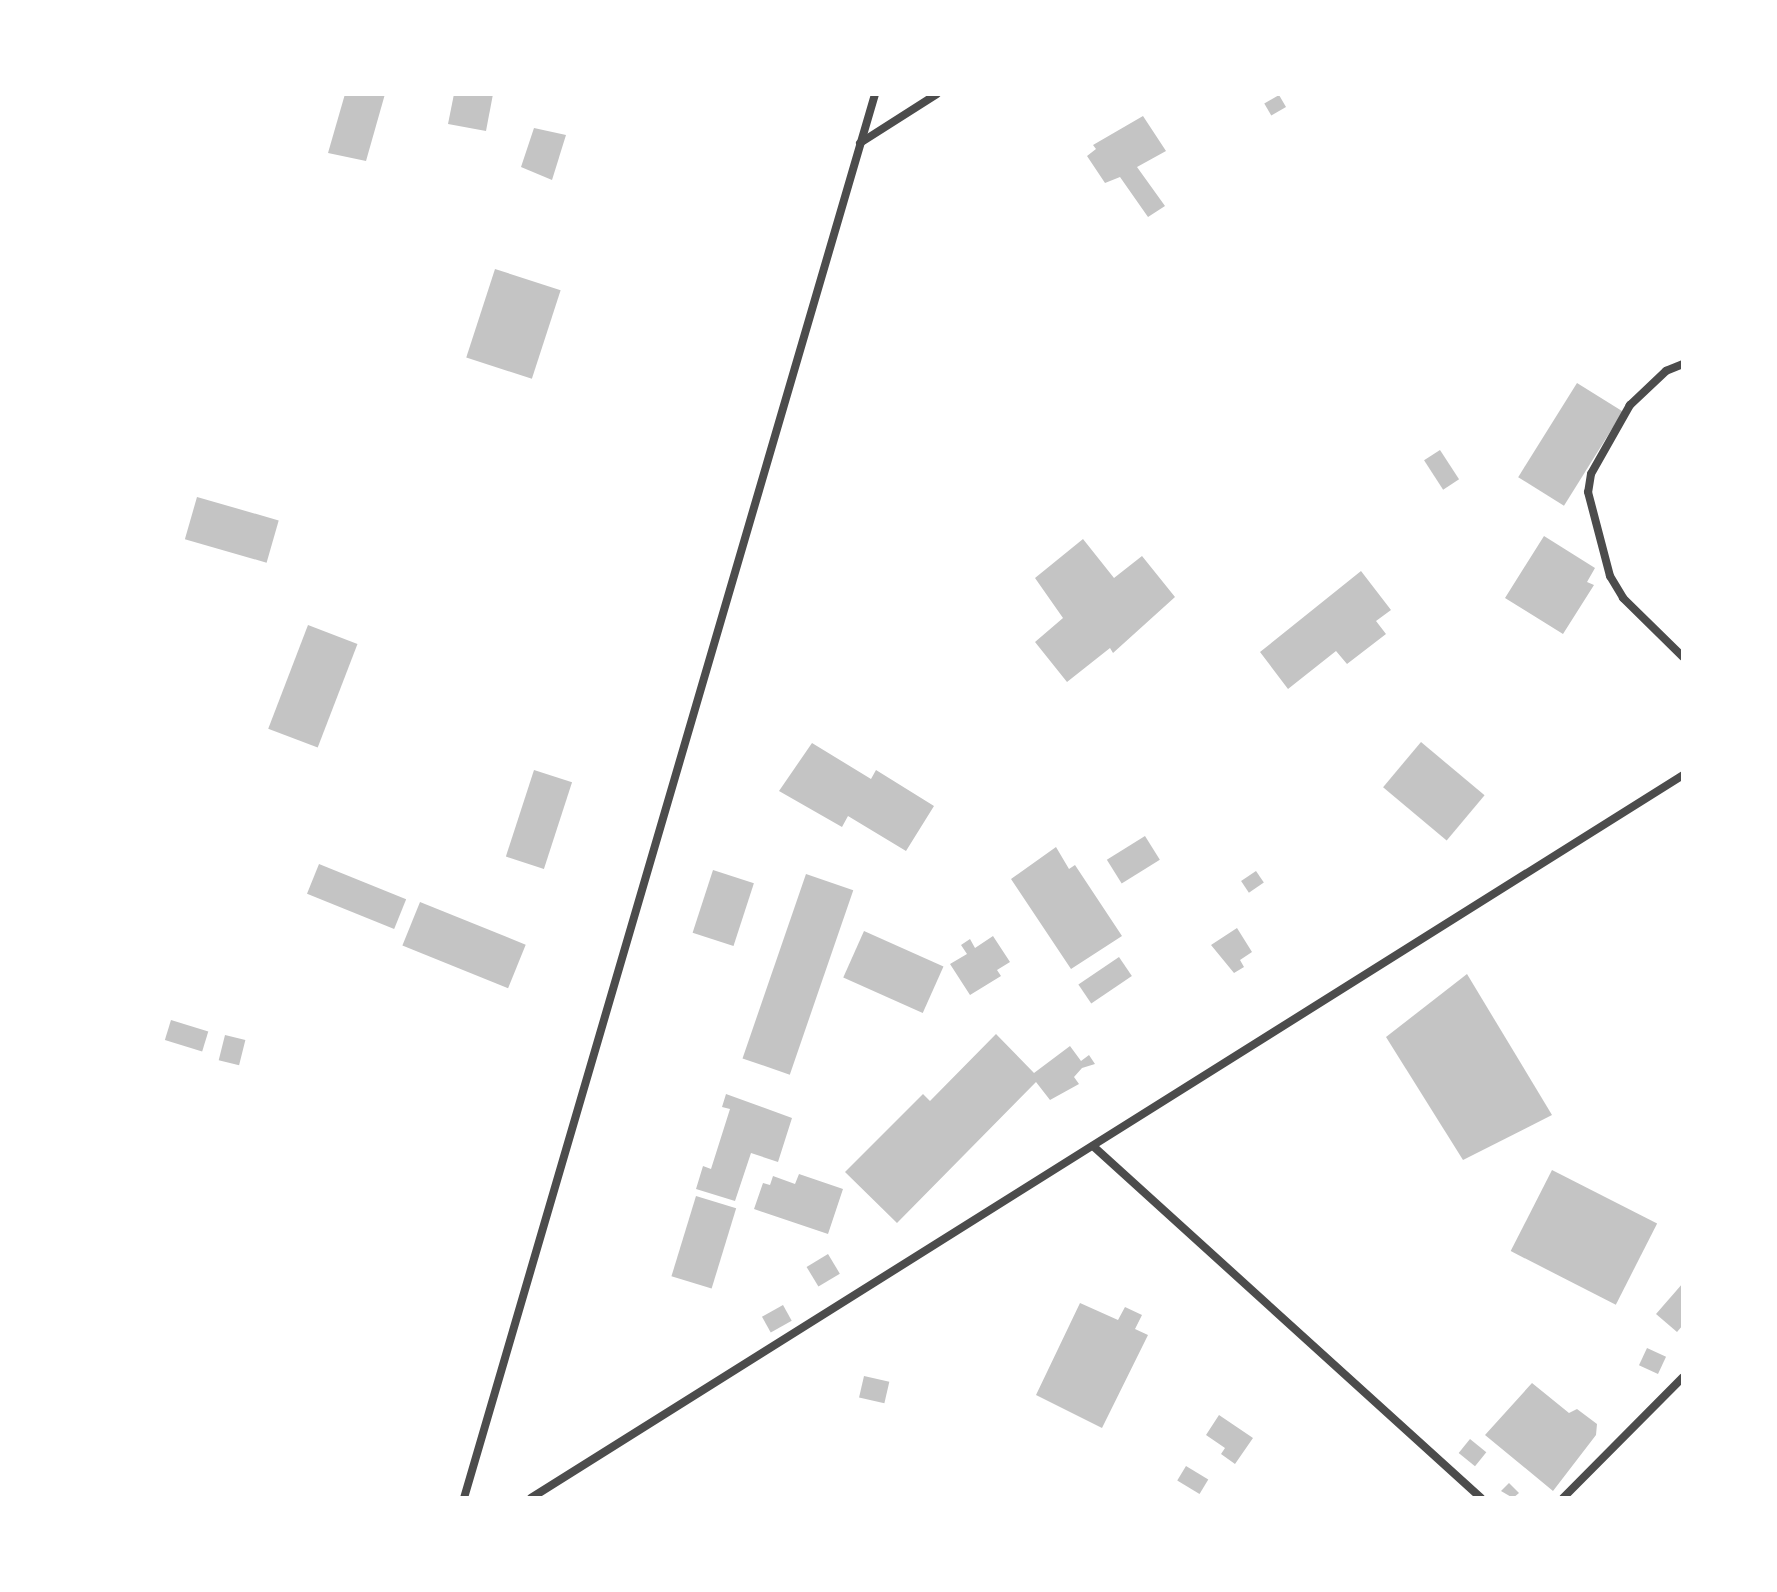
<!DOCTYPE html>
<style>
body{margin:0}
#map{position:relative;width:1777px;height:1592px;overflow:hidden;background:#fff;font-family:Raleway,sans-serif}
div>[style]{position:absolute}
.building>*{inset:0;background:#c4c4c4;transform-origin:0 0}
.minor>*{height:8px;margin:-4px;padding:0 4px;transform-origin:4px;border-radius:4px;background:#4c4c4c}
span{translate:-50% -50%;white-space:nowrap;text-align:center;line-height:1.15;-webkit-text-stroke:8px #fff;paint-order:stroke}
.frame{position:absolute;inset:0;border:96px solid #fff;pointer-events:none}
</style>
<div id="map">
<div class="building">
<i style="clip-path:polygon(345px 94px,385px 94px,366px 161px,328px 153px)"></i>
<i style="clip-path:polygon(454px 94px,493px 94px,486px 131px,448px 124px)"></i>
<i style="left:1279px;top:95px;width:14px;height:17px;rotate:60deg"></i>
<i style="clip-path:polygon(1143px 116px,1166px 151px,1137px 167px,1165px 206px,1148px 217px,1120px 177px,1105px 183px,1087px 156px,1096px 149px,1093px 145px)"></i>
<i style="clip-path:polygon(534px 128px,566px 135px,552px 180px,521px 167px)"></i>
<i style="left:495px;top:269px;width:69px;height:93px;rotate:18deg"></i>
<i style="left:1577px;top:383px;width:54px;height:111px;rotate:32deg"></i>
<i style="left:1440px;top:450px;width:35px;height:19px;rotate:57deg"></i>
<i style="left:197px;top:497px;width:85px;height:44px;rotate:16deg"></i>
<i style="clip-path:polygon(1544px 536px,1595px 568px,1587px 582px,1594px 585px,1563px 634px,1505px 598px)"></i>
<i style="clip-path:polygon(1083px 539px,1114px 578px,1142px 556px,1175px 597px,1113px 653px,1110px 648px,1067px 682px,1035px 642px,1063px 618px,1035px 578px)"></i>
<i style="clip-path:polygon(1361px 571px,1391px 610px,1376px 621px,1386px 634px,1347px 664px,1336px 651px,1288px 689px,1260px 652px)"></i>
<i style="left:308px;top:625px;width:53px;height:111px;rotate:21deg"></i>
<i style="left:1421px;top:742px;width:83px;height:59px;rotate:40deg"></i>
<i style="clip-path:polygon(812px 743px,871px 779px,876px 770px,934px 806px,906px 851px,848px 816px,842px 827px,779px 791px)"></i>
<i style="left:534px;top:770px;width:40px;height:91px;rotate:18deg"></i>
<i style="left:1145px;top:836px;width:28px;height:45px;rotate:58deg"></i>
<i style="clip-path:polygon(1056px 847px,1069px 869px,1075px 865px,1122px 936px,1071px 969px,1011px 879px)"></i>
<i style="left:319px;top:864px;width:94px;height:32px;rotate:22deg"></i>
<i style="left:713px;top:870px;width:43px;height:66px;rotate:18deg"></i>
<i style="left:1256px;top:871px;width:14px;height:18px;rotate:56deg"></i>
<i style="left:806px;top:874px;width:50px;height:195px;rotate:19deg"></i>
<i style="left:420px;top:902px;width:114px;height:47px;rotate:22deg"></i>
<i style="clip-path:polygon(1237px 928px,1252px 952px,1240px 960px,1244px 967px,1234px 973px,1211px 945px)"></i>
<i style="left:864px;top:931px;width:87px;height:51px;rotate:24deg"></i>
<i style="clip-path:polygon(993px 936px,1010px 962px,997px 970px,1001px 976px,970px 995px,950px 964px,967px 954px,961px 945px,970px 939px,975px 948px)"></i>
<i style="left:1119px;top:957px;width:23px;height:49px;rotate:56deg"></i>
<i style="clip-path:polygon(1467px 974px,1552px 1115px,1463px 1160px,1386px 1037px)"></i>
<i style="left:171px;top:1020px;width:39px;height:21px;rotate:17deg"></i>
<i style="clip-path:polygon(996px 1034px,1034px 1073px,1070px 1046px,1081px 1061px,1089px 1055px,1095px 1064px,1082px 1068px,1074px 1077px,1079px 1084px,1050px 1100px,1036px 1082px,897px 1223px,845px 1172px,923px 1094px,930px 1101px)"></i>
<i style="left:225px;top:1035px;width:21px;height:26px;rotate:14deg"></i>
<i style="clip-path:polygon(726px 1094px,792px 1118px,778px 1162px,751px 1153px,735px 1201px,696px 1189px,703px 1166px,711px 1169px,730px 1109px,722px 1107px)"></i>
<i style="left:1552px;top:1170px;width:118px;height:91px;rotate:27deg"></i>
<i style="clip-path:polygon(799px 1174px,843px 1189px,828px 1234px,754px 1209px,763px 1183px,770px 1185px,773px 1176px,795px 1184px)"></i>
<i style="left:696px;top:1196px;width:42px;height:84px;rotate:17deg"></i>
<i style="left:828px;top:1254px;width:23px;height:25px;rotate:59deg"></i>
<i style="clip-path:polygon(1683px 1283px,1683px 1325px,1677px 1332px,1656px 1314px)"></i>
<i style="clip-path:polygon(1080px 1303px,1118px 1320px,1125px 1307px,1142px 1315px,1135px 1329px,1148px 1335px,1102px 1428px,1036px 1395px)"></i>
<i style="left:783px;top:1305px;width:18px;height:24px;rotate:61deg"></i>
<i style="left:1647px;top:1348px;width:21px;height:19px;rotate:25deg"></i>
<i style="left:864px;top:1376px;width:26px;height:22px;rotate:13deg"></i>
<i style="clip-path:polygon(1532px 1383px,1569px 1413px,1577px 1409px,1597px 1424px,1596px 1435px,1553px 1491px,1485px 1435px)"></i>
<i style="clip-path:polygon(1219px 1415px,1253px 1438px,1235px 1464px,1221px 1454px,1225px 1448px,1206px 1435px)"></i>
<i style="left:1470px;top:1439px;width:21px;height:18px;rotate:39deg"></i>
<i style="left:1186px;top:1466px;width:26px;height:17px;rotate:31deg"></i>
<i style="clip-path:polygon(1509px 1483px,1519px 1493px,1513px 1498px,1501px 1491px)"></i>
</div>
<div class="minor">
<i style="left:860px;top:143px;width:91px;rotate:-32.5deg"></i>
<i style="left:1683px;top:364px;width:18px;rotate:158deg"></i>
<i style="left:1666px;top:371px;width:50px;rotate:136.6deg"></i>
<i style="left:1630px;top:405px;width:79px;rotate:119.5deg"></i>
<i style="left:1591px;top:474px;width:18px;rotate:99deg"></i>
<i style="left:1588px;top:492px;width:87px;rotate:75.3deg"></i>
<i style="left:1610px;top:576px;width:26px;rotate:59deg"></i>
<i style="left:1623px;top:598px;width:84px;rotate:44.5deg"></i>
<i style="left:1093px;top:1146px;width:524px;rotate:42.21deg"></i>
<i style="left:464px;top:1498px;width:1463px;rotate:-73.68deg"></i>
<i style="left:531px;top:1498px;width:1360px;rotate:-32.11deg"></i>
<i style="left:1563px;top:1498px;width:170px;rotate:-45.2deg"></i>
</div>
<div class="frame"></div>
</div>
